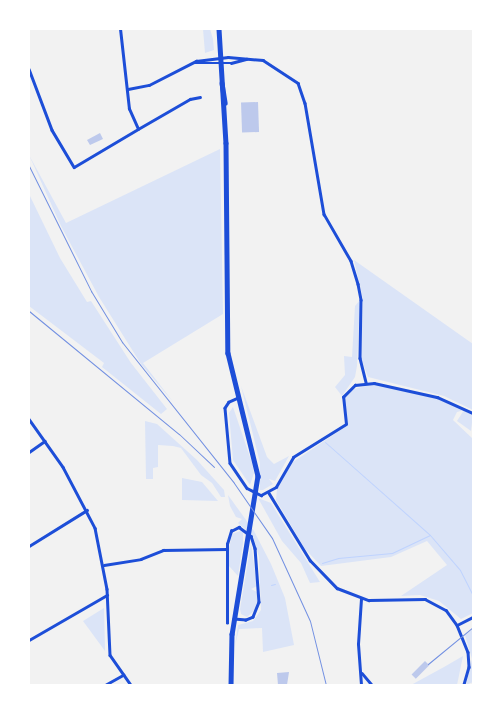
<!DOCTYPE html>
<style>
body{margin:0}
#map{position:relative;width:502px;height:714px;overflow:hidden;background:#f2f2f2;font-family:Figtree,sans-serif}
div>[style]{position:absolute}
.green>*{inset:0;background:#dbe4f7}
.stream>*{height:1px;margin:-0.5px;padding:0 0.5px;transform-origin:0.5px;border-radius:0.5px;background:#bfd3fe}
.building>*{inset:0;background:#bdc9ec;transform-origin:0 0}
.minor>*{height:2.5px;margin:-1.25px;padding:0 1.25px;transform-origin:1.25px;border-radius:1.25px;background:#1d4ed8}
.primary>*{height:4.5px;margin:-2.25px;padding:0 2.25px;transform-origin:2.25px;border-radius:2.25px;background:#1d4ed8}
.rail>*{height:1px;margin:-0.5px;padding:0 0.5px;transform-origin:0.5px;border-radius:0.5px;background:#7290e2}
span{translate:-50% -50%;white-space:nowrap;text-align:center;line-height:1.15;-webkit-text-stroke:5px #fff;paint-order:stroke}
.frame{position:absolute;inset:0;border:30px solid #fff;pointer-events:none}
</style>
<div id="map">
<div class="green">
<i style="clip-path:polygon(203px 29px,210px 29px,213px 39px,214px 50px,205px 53px)"></i>
<i style="clip-path:polygon(220px 149px,223px 314px,143px 363px,174px 403px,141px 364px,99px 297px,61px 226px,29px 155px,66px 223px)"></i>
<i style="clip-path:polygon(29px 194px,60px 258px,87px 302px,91px 301px,131px 363px,167px 409px,161px 414px,102px 367px,104px 363px,29px 306px)"></i>
<i style="clip-path:polygon(354px 260px,473px 344px,473px 410px,444px 396px,368px 377px,361px 358px,363px 299px)"></i>
<i style="clip-path:polygon(360px 300px,357px 366px,355px 377px,342px 396px,335px 387px,345px 375px,344px 356px,352px 357px,355px 306px)"></i>
<i style="clip-path:polygon(374px 384px,438px 399px,464px 410px,457px 412px,453px 420px,473px 439px,473px 613px,461px 619px,439px 601px,420px 595px,401px 596px,447px 565px,427px 541px,391px 557px,321px 566px,305px 549px,276px 500px,277px 489px,293px 462px,348px 425px,344px 397px,350px 390px)"></i>
<i style="clip-path:polygon(241px 386px,267px 457px,274px 464px,289px 456px,275px 481px,269px 479px,273px 484px,263px 490px,260px 490px,260px 463px)"></i>
<i style="clip-path:polygon(233px 407px,252px 463px,254px 473px,250px 485px,233px 460px,229px 413px)"></i>
<i style="clip-path:polygon(464px 410px,473px 415px,471px 431px,457px 421px)"></i>
<i style="clip-path:polygon(145px 421px,157px 424px,197px 460px,224px 490px,225px 497px,221px 497px,212px 483px,201px 475px,181px 448px,173px 446px,158px 445px,158px 467px,153px 468px,153px 479px,146px 479px)"></i>
<i style="clip-path:polygon(182px 478px,202px 482px,218px 501px,182px 500px)"></i>
<i style="clip-path:polygon(228px 495px,254px 531px,271px 564px,285px 598px,294px 645px,263px 652px,262px 628px,239px 629px,235px 646px,238px 625px,253px 621px,261px 610px,259px 557px,253px 536px,238px 523px,242px 519px,236px 517px,230px 506px)"></i>
<i style="clip-path:polygon(258px 498px,271px 503px,320px 582px,310px 583px,301px 563px,282px 541px)"></i>
<i style="clip-path:polygon(240px 531px,243px 532px,243px 543px,238px 576px,229px 566px,229px 549px,232px 534px)"></i>
<i style="clip-path:polygon(251px 543px,257px 586px,251px 589px,257px 592px,257px 602px,255px 610px,247px 617px,241px 614px,240px 609px)"></i>
<i style="clip-path:polygon(104px 608px,105px 648px,105px 651px,83px 621px)"></i>
<i style="clip-path:polygon(473px 629px,473px 682px,466px 685px,472px 659px,465px 635px)"></i>
<i style="clip-path:polygon(463px 656px,457px 685px,411px 685px,444px 667px)"></i>
</div>
<div class="stream">
<i style="left:325px;top:442px;width:140px;rotate:41.5deg"></i>
<i style="left:430px;top:535px;width:46px;rotate:49.4deg"></i>
<i style="left:460px;top:570px;width:28px;rotate:63deg"></i>
<i style="left:322px;top:563px;width:17px;rotate:-17deg"></i>
<i style="left:338px;top:558px;width:54px;rotate:-5.3deg"></i>
<i style="left:392px;top:553px;width:42px;rotate:-25.3deg"></i>
<i style="left:271px;top:585px;width:4px;rotate:-14deg"></i>
</div>
<div class="building">
<i style="left:258px;top:102px;width:30px;height:17px;rotate:88deg"></i>
<i style="clip-path:polygon(100px 133px,103px 139px,90px 145px,87px 140px)"></i>
<i style="left:425px;top:661px;width:6px;height:19px;rotate:45deg"></i>
<i style="clip-path:polygon(289px 672px,287px 685px,278px 685px,277px 673px)"></i>
</div>
<div class="minor">
<i style="left:193px;top:63px;width:38px"></i>
<i style="left:231px;top:63px;width:16px;rotate:-15deg"></i>
<i style="left:29px;top:69px;width:65px;rotate:69.3deg"></i>
<i style="left:52px;top:130px;width:43px;rotate:59.3deg"></i>
<i style="left:74px;top:167px;width:74px;rotate:-30.7deg"></i>
<i style="left:138px;top:129px;width:22px;rotate:-114deg"></i>
<i style="left:129px;top:109px;width:81px;rotate:-96.4deg"></i>
<i style="left:128px;top:89px;width:21px;rotate:-11deg"></i>
<i style="left:149px;top:85px;width:53px;rotate:-27.1deg"></i>
<i style="left:196px;top:61px;width:32px;rotate:-7deg"></i>
<i style="left:228px;top:57px;width:35px;rotate:5deg"></i>
<i style="left:263px;top:60px;width:42px;rotate:33.3deg"></i>
<i style="left:298px;top:83px;width:21px;rotate:71deg"></i>
<i style="left:305px;top:103px;width:113px;rotate:80.3deg"></i>
<i style="left:324px;top:214px;width:54px;rotate:60.1deg"></i>
<i style="left:351px;top:261px;width:24px;rotate:73deg"></i>
<i style="left:358px;top:284px;width:16px;rotate:79deg"></i>
<i style="left:361px;top:300px;width:58px;rotate:91deg"></i>
<i style="left:360px;top:358px;width:25px;rotate:76deg"></i>
<i style="left:138px;top:129px;width:60px;rotate:-30deg"></i>
<i style="left:190px;top:99px;width:10px;rotate:-11deg"></i>
<i style="left:238px;top:398px;width:10px;rotate:156deg"></i>
<i style="left:229px;top:402px;width:7px;rotate:124deg"></i>
<i style="left:225px;top:408px;width:55px;rotate:84.8deg"></i>
<i style="left:230px;top:463px;width:30px;rotate:56deg"></i>
<i style="left:247px;top:488px;width:16px;rotate:27deg"></i>
<i style="left:261px;top:495px;width:17px;rotate:-28deg"></i>
<i style="left:276px;top:487px;width:34px;rotate:-60deg"></i>
<i style="left:293px;top:457px;width:62px;rotate:-31.9deg"></i>
<i style="left:346px;top:424px;width:27px;rotate:-96deg"></i>
<i style="left:343px;top:397px;width:17px;rotate:-45deg"></i>
<i style="left:355px;top:385px;width:19px;rotate:-6deg"></i>
<i style="left:374px;top:383px;width:65px;rotate:12.5deg"></i>
<i style="left:437px;top:397px;width:39px;rotate:24deg"></i>
<i style="left:29px;top:419px;width:59px;rotate:54.7deg"></i>
<i style="left:63px;top:467px;width:69px;rotate:62.3deg"></i>
<i style="left:95px;top:528px;width:62px;rotate:78.9deg"></i>
<i style="left:107px;top:589px;width:66px;rotate:87.4deg"></i>
<i style="left:110px;top:655px;width:37px;rotate:55deg"></i>
<i style="left:29px;top:452px;width:19px;rotate:-35deg"></i>
<i style="left:269px;top:493px;width:79px;rotate:58.5deg"></i>
<i style="left:310px;top:560px;width:39px;rotate:46deg"></i>
<i style="left:337px;top:588px;width:34px;rotate:21deg"></i>
<i style="left:369px;top:600px;width:56px;rotate:-1deg"></i>
<i style="left:425px;top:599px;width:24px;rotate:28deg"></i>
<i style="left:446px;top:610px;width:19px;rotate:54deg"></i>
<i style="left:457px;top:625px;width:29px;rotate:68deg"></i>
<i style="left:468px;top:652px;width:15px;rotate:86deg"></i>
<i style="left:469px;top:667px;width:19px;rotate:106deg"></i>
<i style="left:29px;top:546px;width:68px;rotate:-31.8deg"></i>
<i style="left:104px;top:565px;width:37px;rotate:-9deg"></i>
<i style="left:141px;top:559px;width:24px;rotate:-22deg"></i>
<i style="left:163px;top:550px;width:64px;rotate:-0.9deg"></i>
<i style="left:227px;top:623px;width:79px;rotate:-90deg"></i>
<i style="left:227px;top:544px;width:14px;rotate:-73deg"></i>
<i style="left:231px;top:531px;width:9px;rotate:-27deg"></i>
<i style="left:239px;top:527px;width:15px;rotate:37deg"></i>
<i style="left:251px;top:536px;width:13px;rotate:72deg"></i>
<i style="left:255px;top:548px;width:54px;rotate:85.8deg"></i>
<i style="left:259px;top:602px;width:16px;rotate:112deg"></i>
<i style="left:253px;top:617px;width:8px;rotate:157deg"></i>
<i style="left:246px;top:620px;width:12px;rotate:-175deg"></i>
<i style="left:457px;top:625px;width:18px;rotate:-27deg"></i>
<i style="left:29px;top:640px;width:90px;rotate:-30deg"></i>
<i style="left:362px;top:673px;width:16px;rotate:50deg"></i>
<i style="left:105px;top:685px;width:21px;rotate:-29deg"></i>
<i style="left:361px;top:685px;width:41px;rotate:-94.2deg"></i>
<i style="left:358px;top:644px;width:45px;rotate:-86.2deg"></i>
</div>
<div class="primary">
<i style="left:219px;top:29px;width:114px;rotate:86.5deg"></i>
<i style="left:226px;top:143px;width:210px;rotate:89.5deg"></i>
<i style="left:228px;top:353px;width:127px;rotate:76.3deg"></i>
<i style="left:258px;top:476px;width:160px;rotate:99.3deg"></i>
<i style="left:232px;top:634px;width:51px;rotate:91.1deg"></i>
<i style="left:222px;top:83px;width:20px;rotate:81deg"></i>
</div>
<div class="rail">
<i style="left:29px;top:166px;width:140px;rotate:63.6deg"></i>
<i style="left:91px;top:291px;width:60px;rotate:58.7deg"></i>
<i style="left:122px;top:342px;width:180px;rotate:51.5deg"></i>
<i style="left:234px;top:483px;width:67px;rotate:55.4deg"></i>
<i style="left:272px;top:538px;width:91px;rotate:65.4deg"></i>
<i style="left:310px;top:621px;width:66px;rotate:76deg"></i>
<i style="left:29px;top:311px;width:194px;rotate:39.4deg"></i>
<i style="left:179px;top:434px;width:48px;rotate:43.3deg"></i>
<i style="left:428px;top:664px;width:58px;rotate:-39.4deg"></i>
</div>
<div class="frame"></div>
</div>
